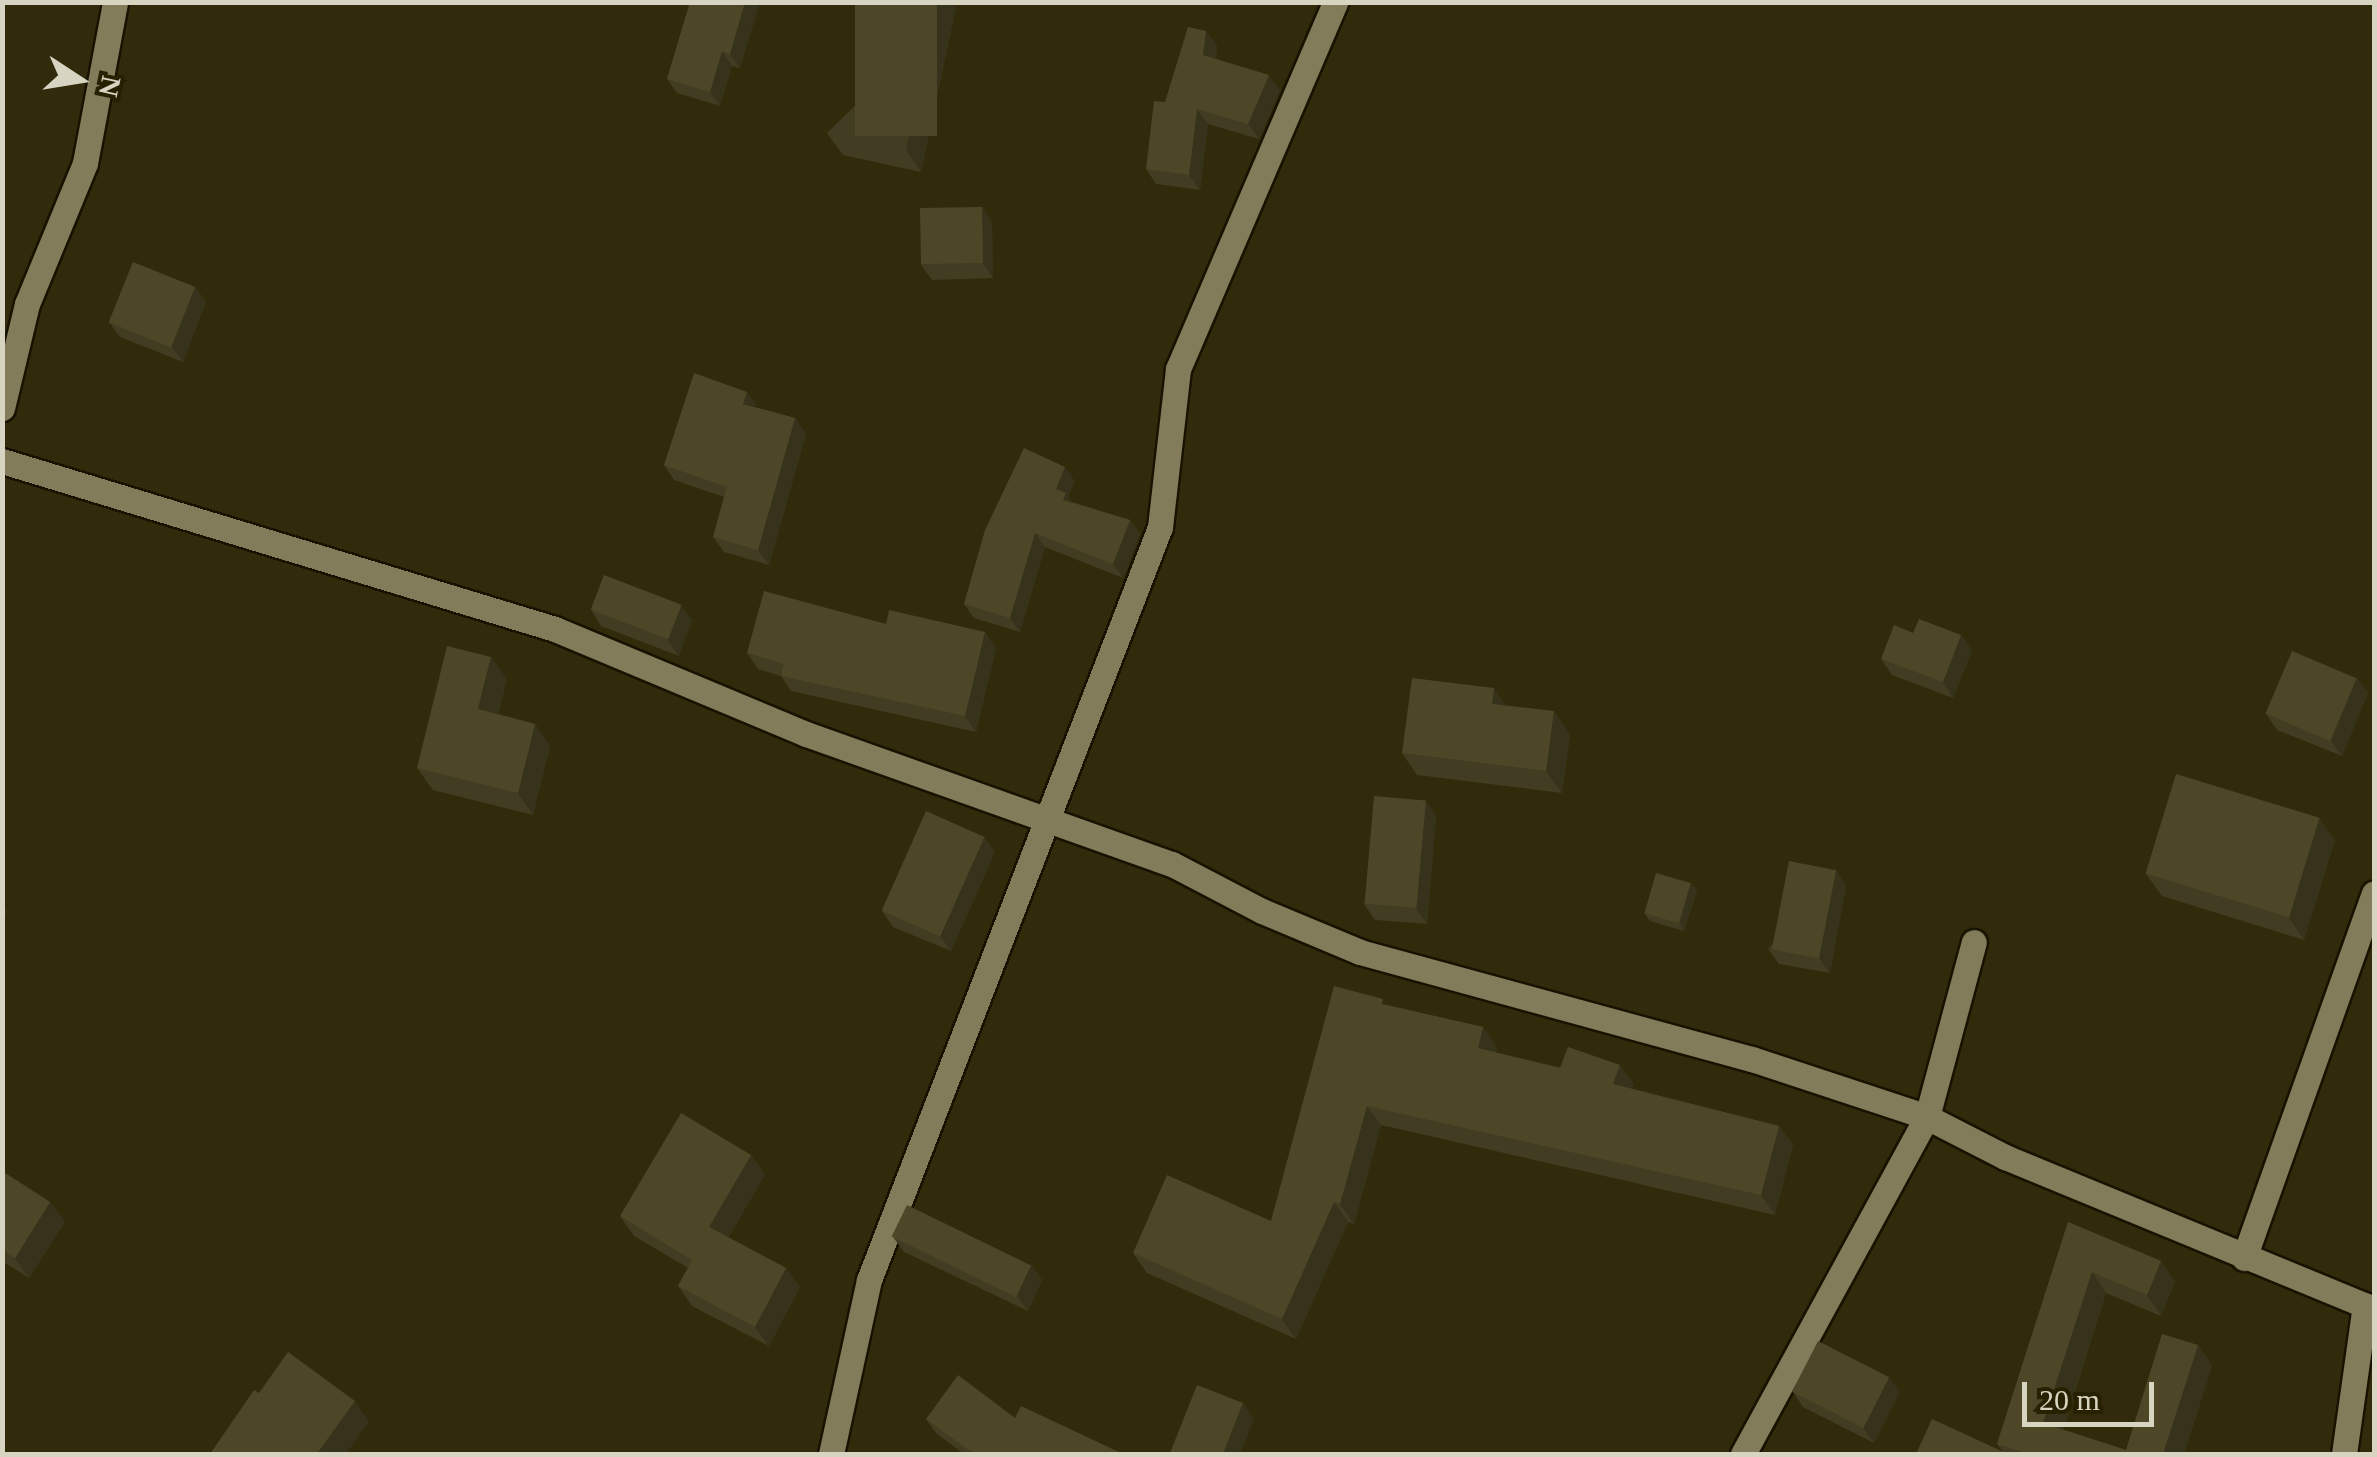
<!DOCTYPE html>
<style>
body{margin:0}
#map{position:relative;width:2377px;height:1457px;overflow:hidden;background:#312b0b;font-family:"Times New Roman",serif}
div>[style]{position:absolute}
.roads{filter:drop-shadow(2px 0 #171300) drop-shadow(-2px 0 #171300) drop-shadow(0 2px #171300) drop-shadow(0 -2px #171300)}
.minor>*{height:25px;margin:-12.5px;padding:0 12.5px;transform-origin:12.5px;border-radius:12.5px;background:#837c5b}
.wall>*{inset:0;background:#423d22}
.shaded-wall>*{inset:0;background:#36321c}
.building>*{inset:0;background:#4d4728;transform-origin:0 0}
span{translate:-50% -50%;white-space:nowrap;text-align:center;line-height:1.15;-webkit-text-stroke:10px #272102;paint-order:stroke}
.frame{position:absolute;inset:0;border:5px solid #d7d4c2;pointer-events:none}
.north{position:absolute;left:30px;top:30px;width:100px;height:100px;-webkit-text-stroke:8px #272102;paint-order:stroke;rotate:102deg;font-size:28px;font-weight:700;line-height:40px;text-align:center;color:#d7d4c2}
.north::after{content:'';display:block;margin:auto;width:35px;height:45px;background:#d7d4c2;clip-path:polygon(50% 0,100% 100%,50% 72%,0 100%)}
.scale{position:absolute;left:2022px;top:1382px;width:132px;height:45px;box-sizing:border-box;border:5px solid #d7d4c2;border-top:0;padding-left:12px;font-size:30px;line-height:35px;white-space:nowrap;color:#d7d4c2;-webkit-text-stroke:8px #272102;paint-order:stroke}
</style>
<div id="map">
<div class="roads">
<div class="minor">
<i style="left:2px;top:408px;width:107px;rotate:-76.5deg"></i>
<i style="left:27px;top:304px;width:152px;rotate:-67.6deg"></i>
<i style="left:85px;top:163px;width:164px;rotate:-79.4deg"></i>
<i style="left:2px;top:461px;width:578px;rotate:16.9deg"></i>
<i style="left:555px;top:629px;width:272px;rotate:22.7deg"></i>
<i style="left:806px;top:734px;width:388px;rotate:19.6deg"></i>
<i style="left:1172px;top:864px;width:102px;rotate:27.6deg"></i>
<i style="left:1262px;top:911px;width:106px;rotate:22.7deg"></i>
<i style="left:1360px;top:952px;width:406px;rotate:15.3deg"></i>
<i style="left:1752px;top:1059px;width:184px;rotate:18.3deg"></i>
<i style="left:1927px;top:1117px;width:88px;rotate:27.1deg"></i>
<i style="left:2005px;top:1157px;width:399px;rotate:22.4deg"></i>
<i style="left:2244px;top:1258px;width:387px;rotate:-70.4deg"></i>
<i style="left:831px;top:1454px;width:178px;rotate:-77.7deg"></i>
<i style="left:869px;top:1280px;width:807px;rotate:-68.87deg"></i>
<i style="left:1160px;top:527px;width:159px;rotate:-83.5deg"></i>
<i style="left:1178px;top:369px;width:399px;rotate:-66.8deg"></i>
<i style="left:1743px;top:1454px;width:384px;rotate:-61.4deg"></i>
<i style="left:1927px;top:1117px;width:181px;rotate:-75deg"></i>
<i style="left:2344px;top:1454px;width:150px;rotate:-82deg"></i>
</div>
</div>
<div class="wall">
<i style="clip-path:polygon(690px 2px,760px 2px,740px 68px,732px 66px,720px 106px,677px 93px,667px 79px)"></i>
<i style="clip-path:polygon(956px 7px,921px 172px,843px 155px,827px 133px)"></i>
<i style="clip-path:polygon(1206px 31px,1217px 46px,1216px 59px,1280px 90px,1259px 139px,1208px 124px,1200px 190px,1156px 184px,1146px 169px,1165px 102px)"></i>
<i style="clip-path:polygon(982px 207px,992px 222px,993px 278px,932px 280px,921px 265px)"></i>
<i style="clip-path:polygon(195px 287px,206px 302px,183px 362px,120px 337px,109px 322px)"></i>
<i style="clip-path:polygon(758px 408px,795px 418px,806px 434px,769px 565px,724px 552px,713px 537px,724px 497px,674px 480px,664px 465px)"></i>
<i style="clip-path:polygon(1075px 481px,1068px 497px,1072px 502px,1130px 520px,1140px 534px,1123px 578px,1045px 547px,1020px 632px,974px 618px,964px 604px)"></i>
<i style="clip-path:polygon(591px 610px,692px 620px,679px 656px,601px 626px)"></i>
<i style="clip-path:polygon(886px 624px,996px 648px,976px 732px,791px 691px,781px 676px,758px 669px,747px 653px)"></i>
<i style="clip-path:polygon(1913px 633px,1961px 635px,1972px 651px,1953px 698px,1892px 675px,1881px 659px)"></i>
<i style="clip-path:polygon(2357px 678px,2368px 693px,2342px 756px,2277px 730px,2266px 714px)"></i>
<i style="clip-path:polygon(507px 679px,498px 714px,535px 724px,550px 746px,533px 815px,433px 790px,417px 768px)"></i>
<i style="clip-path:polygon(1494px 688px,1506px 706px,1570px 734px,1562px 793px,1417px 775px,1402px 753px)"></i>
<i style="clip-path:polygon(1426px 801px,1436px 816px,1427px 924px,1375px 920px,1364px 904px)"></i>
<i style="clip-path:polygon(2319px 818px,2335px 840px,2304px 940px,2162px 896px,2146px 874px)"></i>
<i style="clip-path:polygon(984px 837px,995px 852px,951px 951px,893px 927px,882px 911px)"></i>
<i style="clip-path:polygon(1836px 870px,1846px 886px,1830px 973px,1779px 964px,1768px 949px)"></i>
<i style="clip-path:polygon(1691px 883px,1697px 891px,1684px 931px,1650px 921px,1644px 913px)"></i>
<i style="clip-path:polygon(1387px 1005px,1483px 1027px,1497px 1047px,1496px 1053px,1634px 1084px,1632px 1089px,1779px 1126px,1793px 1145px,1775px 1215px,1381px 1125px,1354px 1224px,1348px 1222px,1296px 1339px,1147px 1273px,1133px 1253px,1271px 1221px)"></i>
<i style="clip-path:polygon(751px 1155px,765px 1175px,728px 1237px,786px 1268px,800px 1287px,769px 1346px,692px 1306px,678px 1286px,688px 1268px,634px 1236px,620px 1216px)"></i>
<i style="clip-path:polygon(2px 1171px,50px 1202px,65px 1222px,29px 1278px,2px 1261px)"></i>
<i style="clip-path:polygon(2068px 1222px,2161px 1261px,2175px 1282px,2161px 1316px,2106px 1293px,2063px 1430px,2126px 1450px,2198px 1345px,2212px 1366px,2184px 1454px,1916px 1454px,2003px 1452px,1997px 1444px)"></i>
<i style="clip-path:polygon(893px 1237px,1031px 1265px,1042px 1280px,1028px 1311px,904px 1252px)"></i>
<i style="clip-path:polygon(1793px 1392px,1900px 1392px,1874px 1443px,1803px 1407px)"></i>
<i style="clip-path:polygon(1015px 1418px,1123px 1454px,964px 1454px,937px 1434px,926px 1419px)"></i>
</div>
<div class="shaded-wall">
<i style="clip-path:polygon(745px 2px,760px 2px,740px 68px,730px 54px)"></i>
<i style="clip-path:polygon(937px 2px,953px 2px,956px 7px,921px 172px,906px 150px)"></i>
<i style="clip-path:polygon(1206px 31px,1217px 46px,1214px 70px,1203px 55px)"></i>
<i style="clip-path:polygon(722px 51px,732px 66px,720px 106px,710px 92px)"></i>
<i style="clip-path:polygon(1269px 75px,1280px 90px,1259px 139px,1248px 124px)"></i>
<i style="clip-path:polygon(1197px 109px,1208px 124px,1200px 190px,1189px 175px)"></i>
<i style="clip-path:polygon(982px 207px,992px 222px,993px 278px,983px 263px)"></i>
<i style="clip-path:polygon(195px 287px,206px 302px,183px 362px,172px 347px)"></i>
<i style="clip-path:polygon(747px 392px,758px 407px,743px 404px)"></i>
<i style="clip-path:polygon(795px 418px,806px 434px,769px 565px,758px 550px)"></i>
<i style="clip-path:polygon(1065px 467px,1075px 481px,1068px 497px,1076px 507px,1073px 514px,1056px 489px)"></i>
<i style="clip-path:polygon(1130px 520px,1140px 534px,1123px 578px,1113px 564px)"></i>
<i style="clip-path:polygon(1035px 533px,1045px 547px,1020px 632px,1010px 618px)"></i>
<i style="clip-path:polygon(681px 605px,692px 620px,679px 656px,668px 640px)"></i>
<i style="clip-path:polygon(985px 632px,996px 648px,976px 732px,965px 716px)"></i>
<i style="clip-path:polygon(1961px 635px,1972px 651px,1953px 698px,1943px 682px)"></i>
<i style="clip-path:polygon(491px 657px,507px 679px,493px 731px,478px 709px)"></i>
<i style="clip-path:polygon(2357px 678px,2368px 693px,2342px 756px,2331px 741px)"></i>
<i style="clip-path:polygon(1494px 688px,1509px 710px,1492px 704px)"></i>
<i style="clip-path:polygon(1554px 711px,1570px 734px,1562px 793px,1546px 771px)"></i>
<i style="clip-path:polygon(535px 724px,550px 746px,533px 815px,518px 793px)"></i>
<i style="clip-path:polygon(1426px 801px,1436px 816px,1427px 924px,1416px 909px)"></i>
<i style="clip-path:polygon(2319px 818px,2335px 840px,2304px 940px,2289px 918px)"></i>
<i style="clip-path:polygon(984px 837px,995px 852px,951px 951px,940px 936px)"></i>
<i style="clip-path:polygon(1836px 870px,1846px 886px,1830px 973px,1819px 958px)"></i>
<i style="clip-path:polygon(1691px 883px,1697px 891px,1684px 931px,1679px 923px)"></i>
<i style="clip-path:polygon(2px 905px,7px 911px,2px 929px)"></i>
<i style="clip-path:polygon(1483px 1027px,1497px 1047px,1492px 1068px,1478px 1048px)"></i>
<i style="clip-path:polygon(1620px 1065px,1634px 1084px,1627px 1104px,1613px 1084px)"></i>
<i style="clip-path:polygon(1367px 1106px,1381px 1125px,1354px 1224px,1340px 1204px)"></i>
<i style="clip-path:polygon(1779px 1126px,1793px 1145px,1775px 1215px,1761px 1195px)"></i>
<i style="clip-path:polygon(751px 1155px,765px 1175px,723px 1247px,709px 1227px)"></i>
<i style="clip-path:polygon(50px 1202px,65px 1222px,29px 1278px,15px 1258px)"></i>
<i style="clip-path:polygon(1334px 1202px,1348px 1222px,1296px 1339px,1282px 1319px)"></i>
<i style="clip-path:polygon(2161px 1261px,2175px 1282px,2161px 1316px,2147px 1295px)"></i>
<i style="clip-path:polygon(1031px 1265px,1042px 1280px,1028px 1311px,1017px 1296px)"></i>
<i style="clip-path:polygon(786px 1268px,800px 1287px,769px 1346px,755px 1327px)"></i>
<i style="clip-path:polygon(2092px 1272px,2106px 1293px,2058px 1444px,2043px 1423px)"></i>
<i style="clip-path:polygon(2198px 1345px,2212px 1366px,2184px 1454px,2163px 1454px)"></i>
<i style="clip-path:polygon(1889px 1377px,1900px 1392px,1874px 1443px,1863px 1428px)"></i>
<i style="clip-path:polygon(355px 1401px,369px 1422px,346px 1454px,317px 1454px)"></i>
<i style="clip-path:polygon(1243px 1403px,1254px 1419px,1240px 1454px,1223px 1454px)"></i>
</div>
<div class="building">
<i style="clip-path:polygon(690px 2px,745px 2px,730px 54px,722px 51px,710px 92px,667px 79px)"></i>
<i style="left:855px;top:2px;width:82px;height:134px"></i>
<i style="clip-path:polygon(1188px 27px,1206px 31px,1203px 55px,1269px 75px,1248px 124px,1197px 109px,1189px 175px,1146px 169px,1154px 101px,1165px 102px)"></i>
<i style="left:982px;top:207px;width:56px;height:62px;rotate:89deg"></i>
<i style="left:133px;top:262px;width:67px;height:65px;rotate:22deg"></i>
<i style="clip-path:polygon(694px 373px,747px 392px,743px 404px,795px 418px,758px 550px,713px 537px,727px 487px,664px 465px)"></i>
<i style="clip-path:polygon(1024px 448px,1065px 467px,1056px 489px,1066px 493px,1063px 500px,1130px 520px,1113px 564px,1035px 533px,1010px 618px,964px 604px,985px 530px)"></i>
<i style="left:604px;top:575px;width:83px;height:37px;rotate:21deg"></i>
<i style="clip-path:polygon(764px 591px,886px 624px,889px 610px,985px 632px,965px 716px,781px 676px,784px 664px,747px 653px)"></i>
<i style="clip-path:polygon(1919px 619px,1961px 635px,1943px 682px,1881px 659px,1894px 625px,1913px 633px)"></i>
<i style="clip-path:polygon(447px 646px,491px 657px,478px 709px,535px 724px,518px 793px,417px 768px)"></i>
<i style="left:2292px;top:651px;width:70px;height:68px;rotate:23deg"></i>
<i style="clip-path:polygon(1412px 678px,1494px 688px,1492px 704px,1554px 711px,1546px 771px,1402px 753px)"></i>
<i style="left:2176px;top:774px;width:150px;height:104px;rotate:17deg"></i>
<i style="left:1374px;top:796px;width:52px;height:108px;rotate:5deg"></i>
<i style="left:926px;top:811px;width:64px;height:109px;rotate:24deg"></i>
<i style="left:1789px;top:861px;width:48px;height:90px;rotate:11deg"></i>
<i style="left:1656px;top:873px;width:36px;height:42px;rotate:16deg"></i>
<i style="clip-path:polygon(1334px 986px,1383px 999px,1382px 1004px,1483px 1027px,1478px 1048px,1560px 1068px,1568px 1047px,1620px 1065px,1613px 1084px,1779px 1126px,1761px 1195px,1367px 1106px,1340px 1204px,1334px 1202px,1282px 1319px,1133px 1253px,1167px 1175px,1271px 1221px)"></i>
<i style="clip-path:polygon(681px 1113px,751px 1155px,709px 1227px,786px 1268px,755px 1327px,678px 1286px,692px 1260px,620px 1216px)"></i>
<i style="clip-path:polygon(2px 1171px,50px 1202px,15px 1258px,2px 1250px)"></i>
<i style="left:907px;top:1205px;width:138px;height:35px;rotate:26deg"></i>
<i style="clip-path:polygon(2068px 1222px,2161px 1261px,2147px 1295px,2092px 1272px,2043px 1423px,2126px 1450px,2162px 1334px,2198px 1345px,2163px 1454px,2029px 1454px,1997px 1444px)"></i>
<i style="left:1818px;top:1341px;width:80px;height:57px;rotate:27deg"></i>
<i style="clip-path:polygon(288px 1352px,355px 1401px,317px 1454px,210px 1454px,254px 1390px,259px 1393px)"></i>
<i style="clip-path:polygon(958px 1375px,1015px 1418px,1021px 1406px,1123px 1454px,979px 1454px,967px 1449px,926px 1419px)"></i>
<i style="clip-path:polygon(1197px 1385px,1243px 1403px,1223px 1454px,1170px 1453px)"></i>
<i style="clip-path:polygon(1932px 1419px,2008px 1454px,1916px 1454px)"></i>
</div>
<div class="frame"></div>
<div class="north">N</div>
<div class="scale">20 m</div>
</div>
